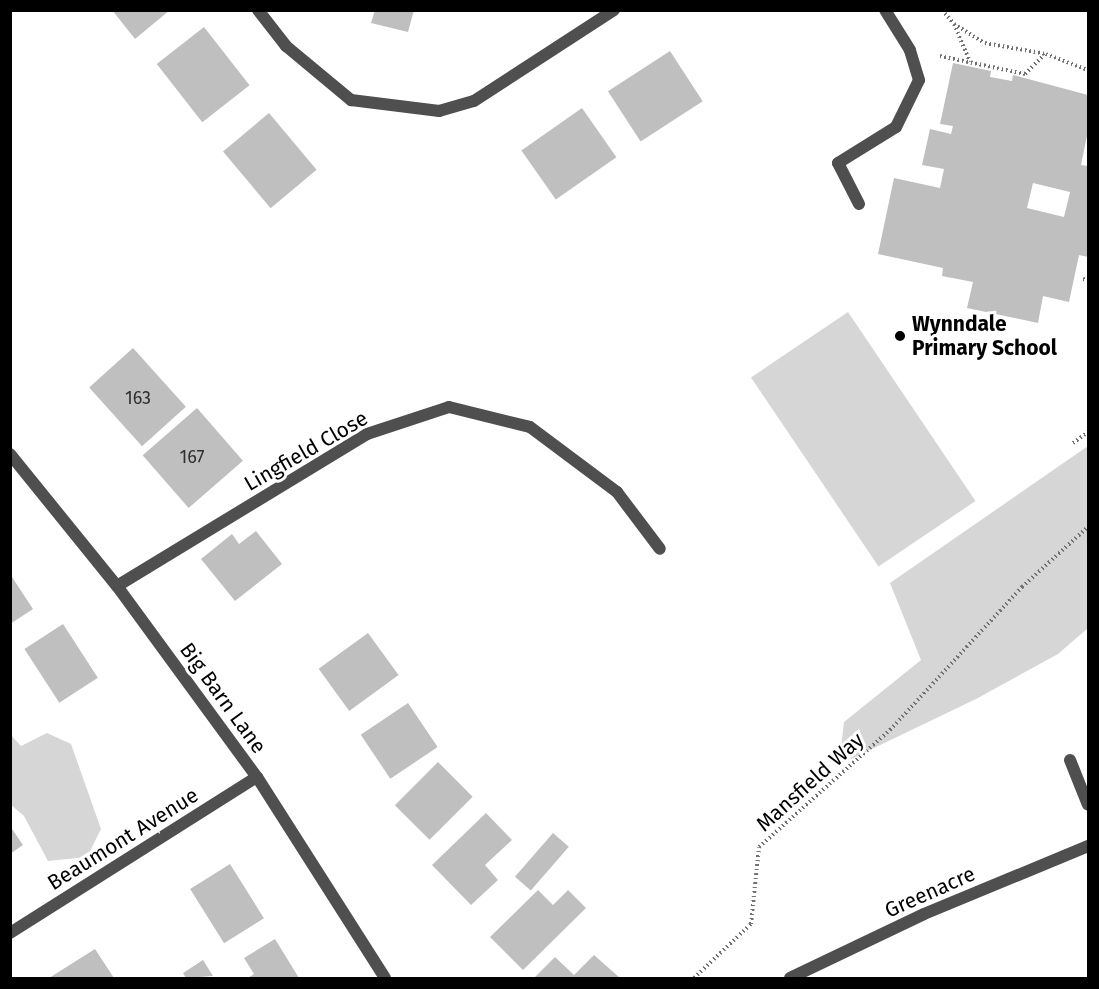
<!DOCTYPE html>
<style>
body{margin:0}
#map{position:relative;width:1099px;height:989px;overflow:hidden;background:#fff;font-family:"Fira Sans",sans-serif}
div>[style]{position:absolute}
.green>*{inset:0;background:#d6d6d6;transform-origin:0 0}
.building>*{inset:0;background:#bfbfbf;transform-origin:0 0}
.path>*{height:4px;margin-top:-2px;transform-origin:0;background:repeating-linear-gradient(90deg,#717171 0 1.5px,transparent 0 4.5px)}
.service>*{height:12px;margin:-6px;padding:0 6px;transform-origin:6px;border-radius:6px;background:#4f4f4f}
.minor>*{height:12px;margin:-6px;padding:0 6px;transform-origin:6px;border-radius:6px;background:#4f4f4f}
.dots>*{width:16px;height:16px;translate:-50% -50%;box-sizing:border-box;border:3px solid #fff;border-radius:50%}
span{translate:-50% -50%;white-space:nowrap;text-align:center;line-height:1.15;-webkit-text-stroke:6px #fff;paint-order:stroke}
.number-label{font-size:18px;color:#303030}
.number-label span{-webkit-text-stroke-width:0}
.poi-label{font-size:21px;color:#000;font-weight:700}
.left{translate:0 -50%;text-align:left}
.street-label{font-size:21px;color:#000}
.frame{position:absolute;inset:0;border:12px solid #000;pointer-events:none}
</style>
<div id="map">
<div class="green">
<i style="left:848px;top:312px;width:228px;height:117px;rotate:56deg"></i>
<i style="clip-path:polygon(1088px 446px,1088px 628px,1058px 654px,976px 699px,849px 760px,840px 756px,844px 722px,921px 660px,890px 583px)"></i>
<i style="clip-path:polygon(47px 733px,71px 744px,101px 829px,87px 857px,48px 861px,24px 816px,11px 805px,11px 735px,21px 746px)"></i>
</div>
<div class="building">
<i style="clip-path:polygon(112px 10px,170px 10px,135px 39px)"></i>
<i style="clip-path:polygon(375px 10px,414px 10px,408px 32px,371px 23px)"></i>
<i style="left:204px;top:27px;width:74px;height:60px;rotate:52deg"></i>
<i style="left:670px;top:51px;width:60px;height:74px;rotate:57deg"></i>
<i style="clip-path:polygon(evenodd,953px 63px,991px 71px,990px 77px,1012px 81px,1013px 75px,1088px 95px,1088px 131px,1081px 165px,1088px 166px,1088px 257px,1079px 255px,1069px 302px,1043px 296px,1038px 323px,967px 308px,973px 282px,942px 276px,943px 268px,878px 254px,894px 178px,940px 188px,944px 169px,922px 165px,930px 129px,951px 134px,953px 126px,940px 124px,953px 63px,1033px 183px,1070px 192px,1064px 217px,1027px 208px,1033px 183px)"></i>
<i style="left:582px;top:108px;width:60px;height:74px;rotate:55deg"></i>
<i style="left:269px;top:113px;width:74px;height:60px;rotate:50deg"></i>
<i style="left:133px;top:348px;width:79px;height:59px;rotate:48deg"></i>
<i style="left:197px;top:408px;width:70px;height:72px;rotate:49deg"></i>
<i style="clip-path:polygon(256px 531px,282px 564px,235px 601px,201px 559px,232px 534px,239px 544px)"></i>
<i style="clip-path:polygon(10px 574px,33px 609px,10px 624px)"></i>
<i style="left:63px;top:624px;width:64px;height:46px;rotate:57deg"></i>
<i style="left:368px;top:633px;width:52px;height:61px;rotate:54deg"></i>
<i style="left:408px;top:703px;width:53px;height:57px;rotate:56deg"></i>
<i style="left:438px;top:762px;width:49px;height:61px;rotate:45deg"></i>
<i style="clip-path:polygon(486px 813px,512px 840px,485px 865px,498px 880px,471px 905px,432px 865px)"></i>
<i style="clip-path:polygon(10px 826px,23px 845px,10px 854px)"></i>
<i style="left:553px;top:833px;width:21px;height:58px;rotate:41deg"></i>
<i style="left:230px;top:864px;width:64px;height:47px;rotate:58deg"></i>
<i style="clip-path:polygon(538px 890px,553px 905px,568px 890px,586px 908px,523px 970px,490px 937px)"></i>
<i style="clip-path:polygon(275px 939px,299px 978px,248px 978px,254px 974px,244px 958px)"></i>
<i style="clip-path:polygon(95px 949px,114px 978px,49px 978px,68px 966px)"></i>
<i style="clip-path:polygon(594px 955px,620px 978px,534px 978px,555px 957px,574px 975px)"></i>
<i style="clip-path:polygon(203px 960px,213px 976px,186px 978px,183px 973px)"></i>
</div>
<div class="path">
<i style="left:942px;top:10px;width:18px;rotate:49deg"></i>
<i style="left:954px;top:24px;width:36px;rotate:32deg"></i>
<i style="left:985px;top:43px;width:62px;rotate:10.2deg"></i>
<i style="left:1046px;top:54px;width:45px;rotate:20.9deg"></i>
<i style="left:954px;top:24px;width:41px;rotate:67.2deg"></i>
<i style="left:940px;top:56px;width:87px;rotate:12deg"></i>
<i style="left:1025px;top:74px;width:28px;rotate:-45deg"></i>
<i style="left:1083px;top:279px;width:5px;rotate:11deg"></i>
<i style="left:1073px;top:443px;width:19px;rotate:-36deg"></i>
<i style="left:694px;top:978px;width:79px;rotate:-43.5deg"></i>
<i style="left:751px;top:924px;width:77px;rotate:-84.1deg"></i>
<i style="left:759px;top:847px;width:176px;rotate:-41.8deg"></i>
<i style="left:890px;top:730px;width:195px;rotate:-47.3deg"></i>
<i style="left:1022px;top:587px;width:89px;rotate:-42.3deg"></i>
</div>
<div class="service">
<i style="left:859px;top:204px;width:46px;rotate:-117.1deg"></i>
<i style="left:838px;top:163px;width:68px;rotate:-31.8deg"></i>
<i style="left:896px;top:127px;width:52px;rotate:-63.9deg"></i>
<i style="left:919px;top:80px;width:31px;rotate:-107deg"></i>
<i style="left:910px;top:50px;width:47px;rotate:-122deg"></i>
</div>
<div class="minor">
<i style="left:258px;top:10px;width:46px;rotate:52.1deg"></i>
<i style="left:286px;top:46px;width:85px;rotate:39.7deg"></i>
<i style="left:351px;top:100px;width:89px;rotate:7.1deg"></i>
<i style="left:439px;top:111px;width:36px;rotate:-16deg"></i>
<i style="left:474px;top:101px;width:167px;rotate:-33deg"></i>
<i style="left:10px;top:454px;width:170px;rotate:51deg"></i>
<i style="left:117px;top:586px;width:237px;rotate:53.8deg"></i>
<i style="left:257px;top:777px;width:238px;rotate:57.5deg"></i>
<i style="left:117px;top:586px;width:293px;rotate:-31.3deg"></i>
<i style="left:367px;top:434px;width:86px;rotate:-18.2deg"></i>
<i style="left:449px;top:407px;width:83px;rotate:13.9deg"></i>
<i style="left:530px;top:427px;width:109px;rotate:36.8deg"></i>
<i style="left:617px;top:492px;width:71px;rotate:53deg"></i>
<i style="left:1070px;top:760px;width:48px;rotate:68.2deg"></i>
<i style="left:10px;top:933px;width:292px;rotate:-32.3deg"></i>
<i style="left:790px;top:978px;width:148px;rotate:-25.5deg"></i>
<i style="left:924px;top:914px;width:178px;rotate:-22.5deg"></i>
</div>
<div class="dots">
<i style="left:900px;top:336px;background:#000"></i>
</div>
<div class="number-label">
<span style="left:138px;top:398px">163</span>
<span style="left:192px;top:457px">167</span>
</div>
<div class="poi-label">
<span class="left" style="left:912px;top:336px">Wynndale<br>Primary School</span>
</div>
<div class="street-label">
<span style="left:306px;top:451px;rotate:-30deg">Lingfield Close</span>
<span style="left:223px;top:698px;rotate:54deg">Big Barn Lane</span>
<span style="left:810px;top:782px;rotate:-42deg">Mansfield Way</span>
<span style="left:123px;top:839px;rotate:-32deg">Beaumont Avenue</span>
<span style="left:930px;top:892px;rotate:-24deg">Greenacre</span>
</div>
<div class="frame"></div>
</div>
